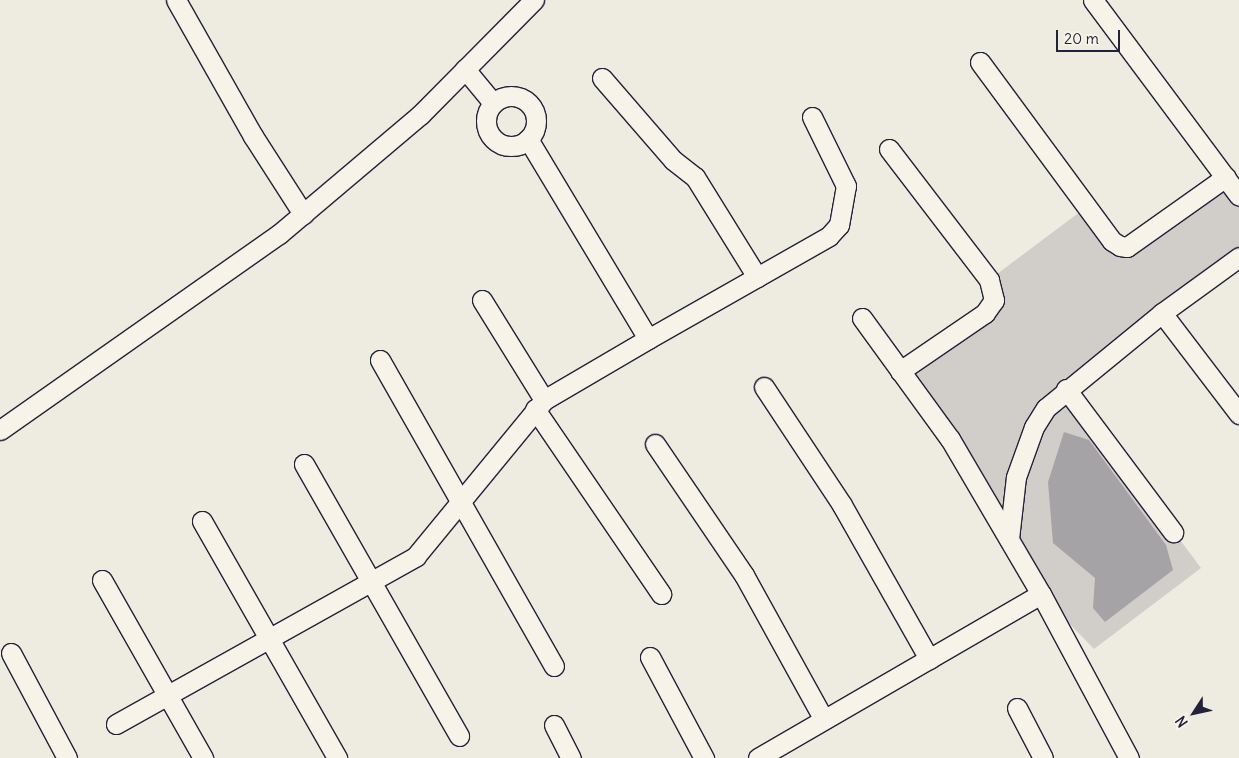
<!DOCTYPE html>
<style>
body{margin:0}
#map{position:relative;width:1239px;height:758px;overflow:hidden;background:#eeebe1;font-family:Delius,sans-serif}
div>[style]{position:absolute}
.green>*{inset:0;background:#d1cdc9}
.water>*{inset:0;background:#a6a3a6}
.roads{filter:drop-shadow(1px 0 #22223b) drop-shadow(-1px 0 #22223b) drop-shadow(0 1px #22223b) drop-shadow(0 -1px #22223b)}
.minor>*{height:19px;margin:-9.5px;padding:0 9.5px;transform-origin:9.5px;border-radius:9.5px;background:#f7f3e8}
.minor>.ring{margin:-9.5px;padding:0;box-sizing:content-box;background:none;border:19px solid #f7f3e8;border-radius:50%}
span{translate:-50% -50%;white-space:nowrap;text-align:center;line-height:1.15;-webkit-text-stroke:5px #f7f3e8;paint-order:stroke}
.north{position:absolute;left:1169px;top:688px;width:50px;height:50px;-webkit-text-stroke:4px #f7f3e8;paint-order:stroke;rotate:235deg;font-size:14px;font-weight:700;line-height:20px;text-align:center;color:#22223b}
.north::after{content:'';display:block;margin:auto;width:18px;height:22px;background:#22223b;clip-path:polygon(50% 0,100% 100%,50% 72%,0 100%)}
.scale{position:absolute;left:1056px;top:30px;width:64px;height:22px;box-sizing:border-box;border:2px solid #22223b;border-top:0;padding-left:6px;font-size:15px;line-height:18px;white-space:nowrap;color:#22223b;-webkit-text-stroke:4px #f7f3e8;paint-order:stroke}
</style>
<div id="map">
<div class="green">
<i style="clip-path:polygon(1220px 167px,1239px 195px,1239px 257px,1067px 389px,1201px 568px,1094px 649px,1041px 594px,900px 371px,1002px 297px,989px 280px,1089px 205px,1121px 249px)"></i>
</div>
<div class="water">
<i style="clip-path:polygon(1064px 432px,1089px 440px,1166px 545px,1173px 570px,1105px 622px,1093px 608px,1095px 578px,1053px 543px,1048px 482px)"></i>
</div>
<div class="roads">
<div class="minor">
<i style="left:176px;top:0;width:156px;rotate:60.5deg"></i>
<i style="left:253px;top:136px;width:93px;rotate:57.3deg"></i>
<i style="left:1093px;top:0;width:244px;rotate:53.3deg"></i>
<i style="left:980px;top:62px;width:222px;rotate:53.6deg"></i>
<i style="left:1112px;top:241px;width:9px;rotate:32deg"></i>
<i style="left:1120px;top:246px;width:7px;rotate:8deg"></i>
<i style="left:1127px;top:247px;width:121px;rotate:-35.3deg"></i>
<i style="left:465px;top:69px;width:44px;rotate:50.5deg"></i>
<i style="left:602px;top:78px;width:108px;rotate:49.1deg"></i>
<i style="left:673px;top:160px;width:28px;rotate:38deg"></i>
<i style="left:695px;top:177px;width:118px;rotate:58.2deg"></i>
<i class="ring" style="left:486px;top:96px;width:31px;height:31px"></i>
<i style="left:528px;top:139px;width:233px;rotate:59deg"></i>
<i style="left:648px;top:339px;width:208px;rotate:-29.6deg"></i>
<i style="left:829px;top:236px;width:15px;rotate:-48deg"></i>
<i style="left:839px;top:225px;width:40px;rotate:-80deg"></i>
<i style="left:846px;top:186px;width:77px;rotate:-116.2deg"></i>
<i style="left:889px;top:149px;width:165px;rotate:52.6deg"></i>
<i style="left:989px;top:280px;width:21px;rotate:76deg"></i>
<i style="left:994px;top:300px;width:16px;rotate:125deg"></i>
<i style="left:985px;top:313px;width:103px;rotate:145.7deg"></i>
<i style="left:482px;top:300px;width:118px;rotate:58.2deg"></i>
<i style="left:1162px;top:313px;width:127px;rotate:52.7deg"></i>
<i style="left:862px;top:318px;width:150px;rotate:54deg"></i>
<i style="left:950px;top:439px;width:180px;rotate:59.6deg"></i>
<i style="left:1041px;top:594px;width:186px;rotate:61.8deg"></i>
<i style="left:380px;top:360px;width:352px;rotate:60.4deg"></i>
<i style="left:764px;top:387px;width:141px;rotate:56.5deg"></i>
<i style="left:842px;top:505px;width:177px;rotate:60.5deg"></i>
<i style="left:1066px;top:389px;width:179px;rotate:53.2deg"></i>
<i style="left:535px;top:409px;width:224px;rotate:55.7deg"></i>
<i style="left:0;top:430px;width:341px;rotate:-35.1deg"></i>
<i style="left:279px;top:234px;width:185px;rotate:-40.2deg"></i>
<i style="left:420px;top:115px;width:162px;rotate:-45.3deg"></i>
<i style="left:655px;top:444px;width:158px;rotate:55.8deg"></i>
<i style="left:744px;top:575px;width:163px;rotate:61.1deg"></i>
<i style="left:304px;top:464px;width:313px;rotate:60.3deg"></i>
<i style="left:202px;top:521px;width:273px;rotate:60.3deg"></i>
<i style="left:1009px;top:539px;width:62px;rotate:-83.6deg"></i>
<i style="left:1016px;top:477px;width:53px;rotate:-70.2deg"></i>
<i style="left:1034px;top:427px;width:22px;rotate:-58deg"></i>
<i style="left:1046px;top:408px;width:150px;rotate:-39.3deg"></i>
<i style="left:1162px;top:313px;width:95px;rotate:-36deg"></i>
<i style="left:102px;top:580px;width:205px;rotate:60.4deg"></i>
<i style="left:11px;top:653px;width:119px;rotate:61.9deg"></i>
<i style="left:650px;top:657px;width:115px;rotate:61.9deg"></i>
<i style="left:1017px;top:708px;width:56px;rotate:62.5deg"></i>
<i style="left:116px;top:724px;width:344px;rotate:-29.2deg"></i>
<i style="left:416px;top:556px;width:202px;rotate:-50.6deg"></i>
<i style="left:544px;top:400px;width:121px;rotate:-30.4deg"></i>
<i style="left:554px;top:725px;width:37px;rotate:63deg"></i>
<i style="left:758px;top:758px;width:327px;rotate:-30.1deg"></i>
</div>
</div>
<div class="north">N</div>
<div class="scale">20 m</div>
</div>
